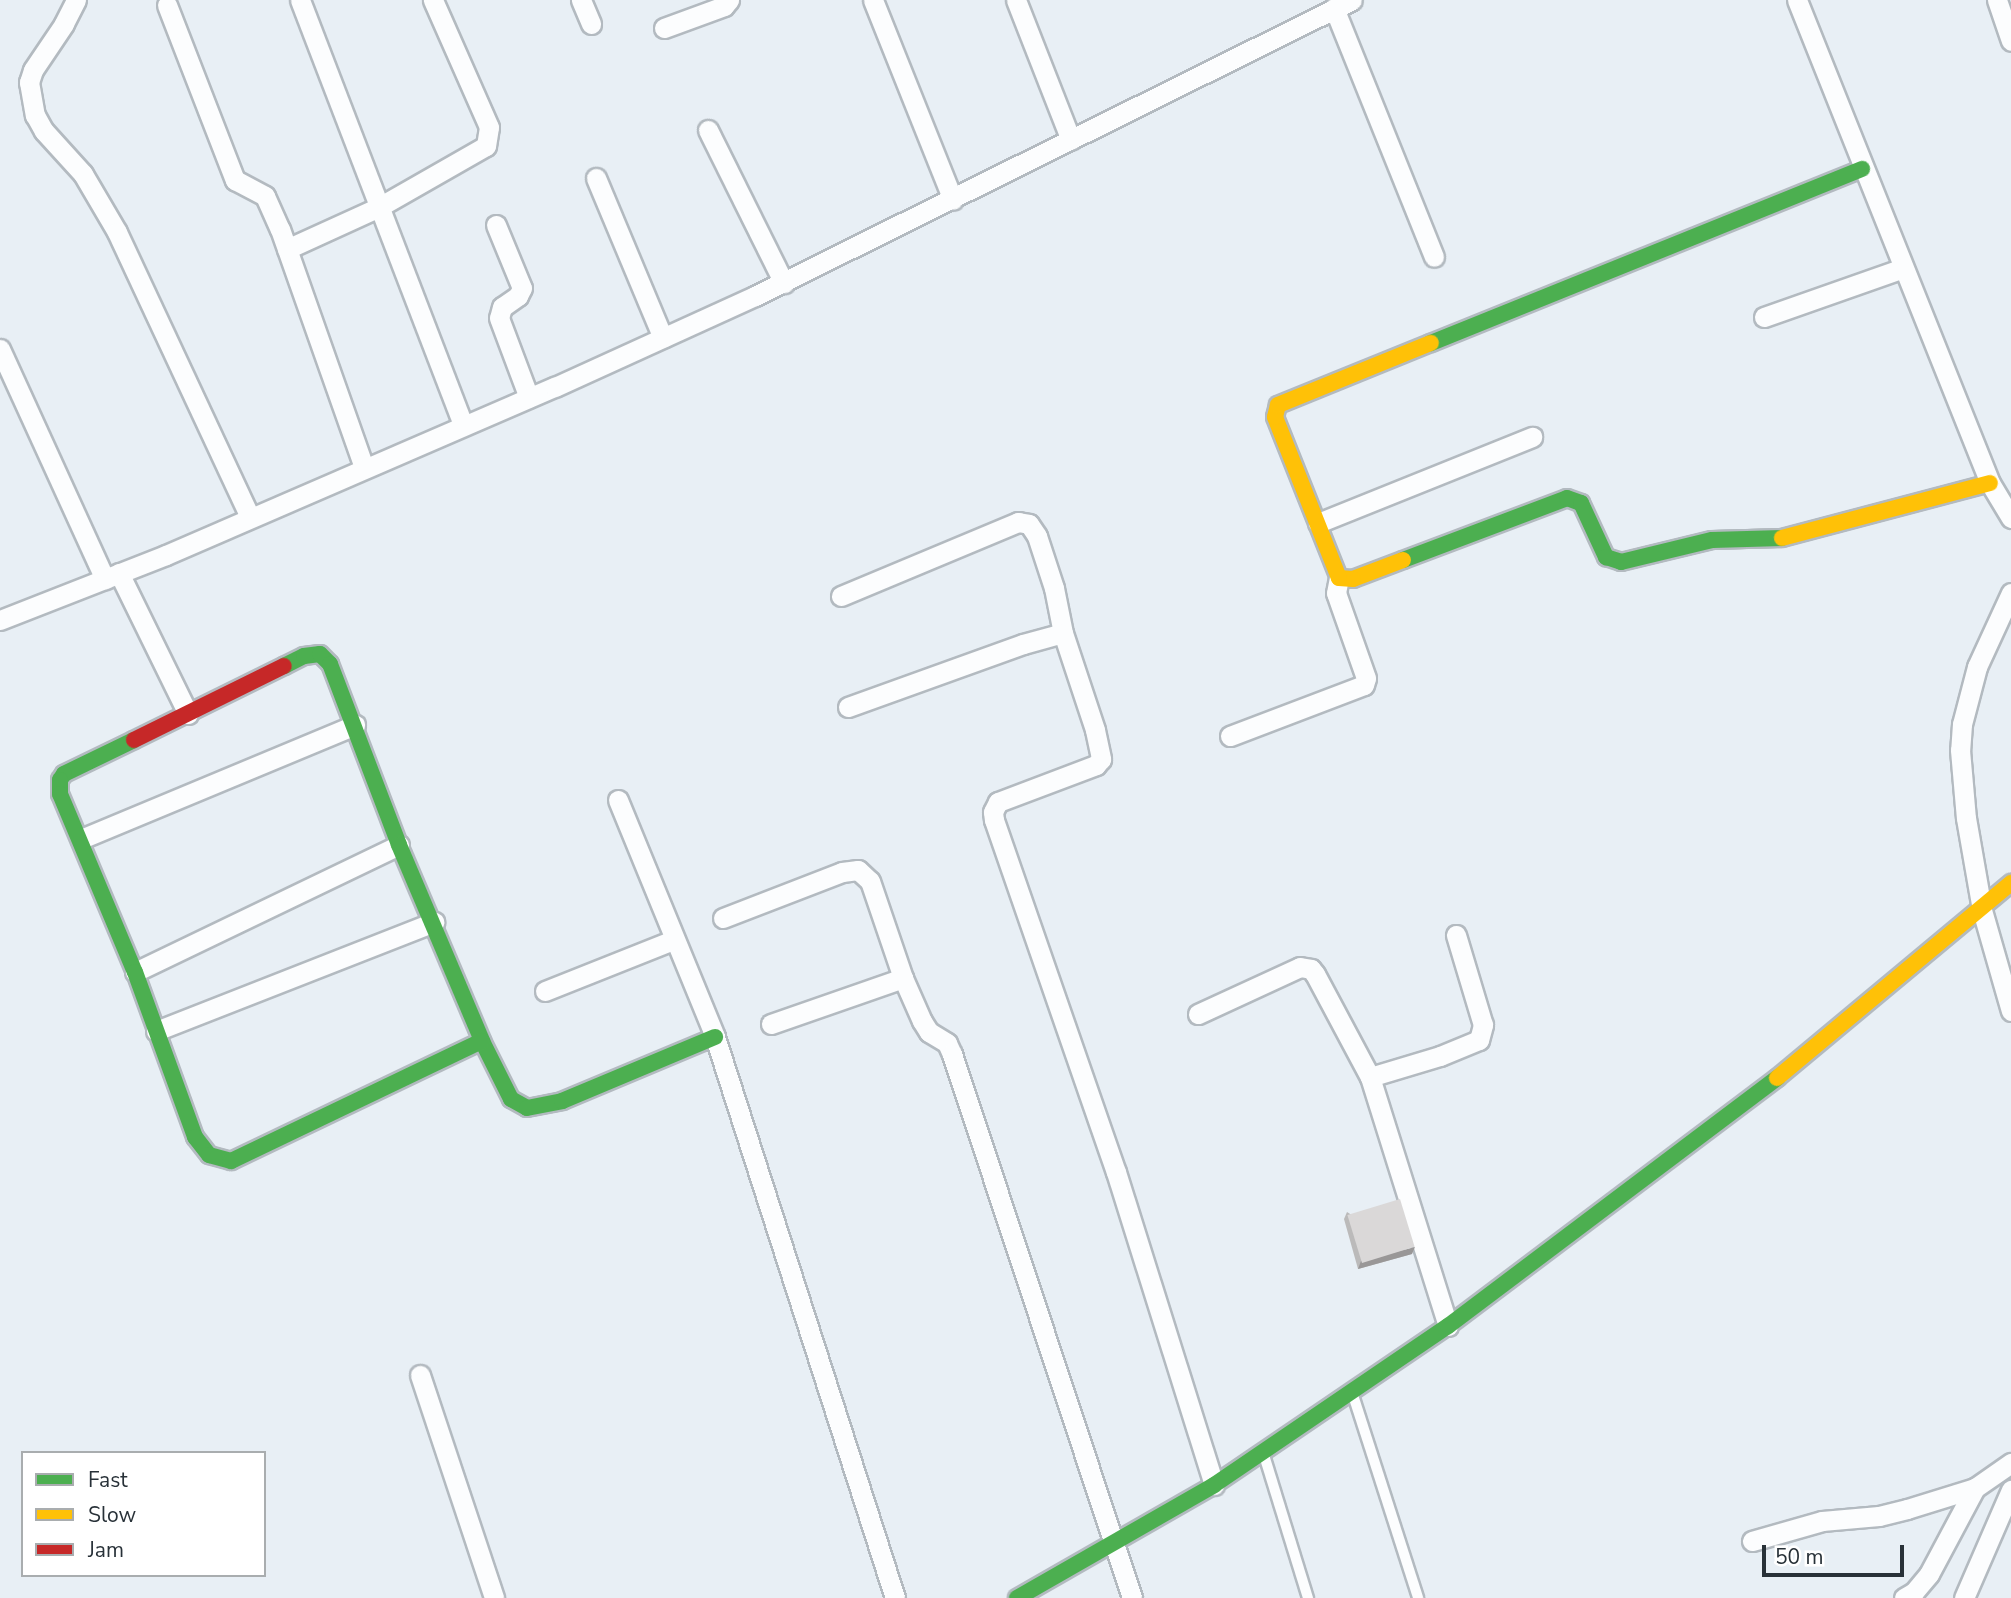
<!DOCTYPE html>
<style>
body{margin:0}
#map{position:relative;width:2011px;height:1598px;overflow:hidden;background:#e8eff5;font-family:"Nunito Sans",sans-serif}
div>[style]{position:absolute}
.roads{filter:drop-shadow(2px 0 #b3bac0) drop-shadow(-2px 0 #b3bac0) drop-shadow(0 2px #b3bac0) drop-shadow(0 -2px #b3bac0)}
.lane>*{height:10px;margin:-5px;padding:0 5px;transform-origin:5px;border-radius:5px;background:#fcfdfe}
.street>*{height:19px;margin:-9.5px;padding:0 9.5px;transform-origin:9.5px;border-radius:9.5px;background:#fcfdfe}
.fast>*{height:16px;margin:-8px;padding:0 8px;transform-origin:8px;border-radius:8px;background:#4caf50}
.slow>*{height:16px;margin:-8px;padding:0 8px;transform-origin:8px;border-radius:8px;background:#ffc107}
.jam>*{height:16px;margin:-8px;padding:0 8px;transform-origin:8px;border-radius:8px;background:#c62828}
.wall>*{inset:0;background:#bbbaba}
.shaded-wall>*{inset:0;background:#999797}
.building>*{inset:0;background:#dad8d8;transform-origin:0 0}
span{translate:-50% -50%;white-space:nowrap;text-align:center;line-height:1.15;-webkit-text-stroke:5px #fff;paint-order:stroke}
.legend{position:absolute;left:21px;top:1451px;width:245px;height:126px;box-sizing:border-box;background:#fff;border:2px solid #a9adaf;margin:0;padding:9px 12px;list-style:none;font-size:21px;color:#283138}
.legend li{display:flex;align-items:center;gap:14px;height:35px}
.legend b{width:35px;border:2px solid #a9adaf}
.scale{position:absolute;left:1762px;top:1545px;width:142px;height:32px;box-sizing:border-box;border:4px solid #283138;border-top:0;padding-left:9px;font-size:21px;line-height:24px;white-space:nowrap;color:#283138;-webkit-text-stroke:5px #fff;paint-order:stroke}
</style>
<div id="map">
<div class="roads">
<div class="lane">
<i style="left:1353px;top:1395px;width:213px;rotate:72.2deg"></i>
<i style="left:1264px;top:1455px;width:150px;rotate:72.9deg"></i>
</div>
<div class="street">
<i style="left:76px;top:0;width:27px;rotate:117deg"></i>
<i style="left:64px;top:24px;width:55px;rotate:124deg"></i>
<i style="left:33px;top:70px;width:13px;rotate:108deg"></i>
<i style="left:29px;top:82px;width:34px;rotate:80deg"></i>
<i style="left:35px;top:115px;width:18px;rotate:61deg"></i>
<i style="left:44px;top:131px;width:58px;rotate:47.8deg"></i>
<i style="left:83px;top:174px;width:67px;rotate:59.6deg"></i>
<i style="left:117px;top:232px;width:315px;rotate:65deg"></i>
<i style="left:300px;top:0;width:455px;rotate:69deg"></i>
<i style="left:581px;top:0;width:26px;rotate:67deg"></i>
<i style="left:873px;top:0;width:215px;rotate:68.2deg"></i>
<i style="left:1016px;top:0;width:150px;rotate:68.6deg"></i>
<i style="left:1797px;top:0;width:520px;rotate:68.22deg"></i>
<i style="left:1990px;top:483px;width:41px;rotate:59deg"></i>
<i style="left:1997px;top:0;width:43px;rotate:71.1deg"></i>
<i style="left:167px;top:5px;width:188px;rotate:68.8deg"></i>
<i style="left:235px;top:180px;width:34px;rotate:28deg"></i>
<i style="left:265px;top:196px;width:36px;rotate:66deg"></i>
<i style="left:280px;top:229px;width:252px;rotate:70.6deg"></i>
<i style="left:1334px;top:8px;width:268px;rotate:68.1deg"></i>
<i style="left:664px;top:28px;width:64px;rotate:-20.1deg"></i>
<i style="left:724px;top:6px;width:8px;rotate:-50deg"></i>
<i style="left:708px;top:130px;width:171px;rotate:63.6deg"></i>
<i style="left:596px;top:178px;width:173px;rotate:67.3deg"></i>
<i style="left:496px;top:225px;width:68px;rotate:67.6deg"></i>
<i style="left:522px;top:288px;width:9px;rotate:117deg"></i>
<i style="left:518px;top:296px;width:19px;rotate:145deg"></i>
<i style="left:502px;top:307px;width:11px;rotate:105deg"></i>
<i style="left:499px;top:318px;width:85px;rotate:69.4deg"></i>
<i style="left:287px;top:249px;width:101px;rotate:-24.5deg"></i>
<i style="left:379px;top:207px;width:123px;rotate:-29.7deg"></i>
<i style="left:486px;top:146px;width:19px;rotate:-81deg"></i>
<i style="left:489px;top:127px;width:139px;rotate:-113.8deg"></i>
<i style="left:1764px;top:317px;width:147px;rotate:-19.4deg"></i>
<i style="left:0;top:349px;width:253px;rotate:65.5deg"></i>
<i style="left:1318px;top:523px;width:231px;rotate:-21.9deg"></i>
<i style="left:119px;top:573px;width:157px;rotate:63.9deg"></i>
<i style="left:2011px;top:593px;width:81px;rotate:114.7deg"></i>
<i style="left:1977px;top:667px;width:59px;rotate:104.7deg"></i>
<i style="left:1962px;top:724px;width:26px;rotate:94deg"></i>
<i style="left:1960px;top:750px;width:68px;rotate:85deg"></i>
<i style="left:1966px;top:818px;width:93px;rotate:80.1deg"></i>
<i style="left:1982px;top:910px;width:105px;rotate:74deg"></i>
<i style="left:841px;top:596px;width:192px;rotate:-22.7deg"></i>
<i style="left:1018px;top:522px;width:11px;rotate:10deg"></i>
<i style="left:1029px;top:524px;width:14px;rotate:56deg"></i>
<i style="left:1037px;top:536px;width:55px;rotate:71.9deg"></i>
<i style="left:1054px;top:588px;width:46px;rotate:78.7deg"></i>
<i style="left:1063px;top:633px;width:102px;rotate:71.7deg"></i>
<i style="left:1095px;top:730px;width:30px;rotate:78deg"></i>
<i style="left:1101px;top:759px;width:8px;rotate:130deg"></i>
<i style="left:1096px;top:765px;width:105px;rotate:159.3deg"></i>
<i style="left:998px;top:802px;width:11px;rotate:117deg"></i>
<i style="left:993px;top:812px;width:8px;rotate:83deg"></i>
<i style="left:994px;top:820px;width:373px;rotate:70.9deg"></i>
<i style="left:1116px;top:1172px;width:328px;rotate:72.6deg"></i>
<i style="left:0;top:620px;width:178px;rotate:-21.4deg"></i>
<i style="left:166px;top:555px;width:424px;rotate:-23.4deg"></i>
<i style="left:555px;top:387px;width:220px;rotate:-24.5deg"></i>
<i style="left:755px;top:296px;width:666px;rotate:-26.37deg"></i>
<i style="left:848px;top:707px;width:186px;rotate:-19.8deg"></i>
<i style="left:1023px;top:644px;width:41px;rotate:-15.4deg"></i>
<i style="left:1230px;top:736px;width:143px;rotate:-20.8deg"></i>
<i style="left:1364px;top:685px;width:7px;rotate:-74deg"></i>
<i style="left:1366px;top:678px;width:90px;rotate:-109.4deg"></i>
<i style="left:1336px;top:593px;width:15px;rotate:-79deg"></i>
<i style="left:618px;top:800px;width:256px;rotate:67.7deg"></i>
<i style="left:715px;top:1037px;width:589px;rotate:72.21deg"></i>
<i style="left:81px;top:839px;width:297px;rotate:-22.6deg"></i>
<i style="left:723px;top:918px;width:128px;rotate:-21.1deg"></i>
<i style="left:842px;top:872px;width:16px;rotate:-7deg"></i>
<i style="left:858px;top:870px;width:16px;rotate:43deg"></i>
<i style="left:870px;top:881px;width:102px;rotate:71.2deg"></i>
<i style="left:903px;top:978px;width:47px;rotate:66.2deg"></i>
<i style="left:922px;top:1021px;width:13px;rotate:58deg"></i>
<i style="left:929px;top:1032px;width:21px;rotate:31deg"></i>
<i style="left:947px;top:1043px;width:12px;rotate:66deg"></i>
<i style="left:952px;top:1054px;width:573px;rotate:71.69deg"></i>
<i style="left:135px;top:972px;width:293px;rotate:-25.7deg"></i>
<i style="left:545px;top:991px;width:138px;rotate:-21.7deg"></i>
<i style="left:1198px;top:1014px;width:112px;rotate:-24.7deg"></i>
<i style="left:1300px;top:967px;width:11px;rotate:10deg"></i>
<i style="left:1311px;top:969px;width:6px;rotate:51deg"></i>
<i style="left:1315px;top:974px;width:117px;rotate:61.9deg"></i>
<i style="left:1370px;top:1077px;width:261px;rotate:72.6deg"></i>
<i style="left:771px;top:1024px;width:140px;rotate:-19.2deg"></i>
<i style="left:156px;top:1031px;width:299px;rotate:-21.4deg"></i>
<i style="left:1370px;top:1077px;width:73px;rotate:-16.7deg"></i>
<i style="left:1440px;top:1056px;width:42px;rotate:-22.3deg"></i>
<i style="left:1479px;top:1040px;width:16px;rotate:-75deg"></i>
<i style="left:1483px;top:1025px;width:94px;rotate:-106.7deg"></i>
<i style="left:420px;top:1375px;width:235px;rotate:71.6deg"></i>
<i style="left:1752px;top:1541px;width:73px;rotate:-15.9deg"></i>
<i style="left:1822px;top:1521px;width:57px;rotate:-5deg"></i>
<i style="left:1879px;top:1516px;width:29px;rotate:-14deg"></i>
<i style="left:1907px;top:1509px;width:71px;rotate:-17.2deg"></i>
<i style="left:1975px;top:1488px;width:44px;rotate:-34.8deg"></i>
<i style="left:1904px;top:1598px;width:12px;rotate:-31deg"></i>
<i style="left:1914px;top:1592px;width:23px;rotate:-50deg"></i>
<i style="left:1929px;top:1574px;width:98px;rotate:-61.9deg"></i>
<i style="left:1964px;top:1598px;width:118px;rotate:-66.5deg"></i>
</div>
<div class="fast">
<i style="left:1431px;top:343px;width:465px;rotate:-22deg"></i>
<i style="left:1403px;top:560px;width:175px;rotate:-20.7deg"></i>
<i style="left:1567px;top:498px;width:15px;rotate:20deg"></i>
<i style="left:1581px;top:503px;width:60px;rotate:65.2deg"></i>
<i style="left:1606px;top:557px;width:16px;rotate:18deg"></i>
<i style="left:1621px;top:562px;width:94px;rotate:-13.6deg"></i>
<i style="left:1712px;top:540px;width:70px;rotate:-1.6deg"></i>
<i style="left:284px;top:666px;width:22px;rotate:-27deg"></i>
<i style="left:304px;top:656px;width:16px;rotate:-7deg"></i>
<i style="left:320px;top:654px;width:14px;rotate:45deg"></i>
<i style="left:330px;top:664px;width:194px;rotate:69.1deg"></i>
<i style="left:399px;top:845px;width:213px;rotate:67deg"></i>
<i style="left:482px;top:1041px;width:65px;rotate:63.4deg"></i>
<i style="left:511px;top:1099px;width:18px;rotate:29deg"></i>
<i style="left:527px;top:1108px;width:36px;rotate:-11deg"></i>
<i style="left:562px;top:1101px;width:166px;rotate:-22.7deg"></i>
<i style="left:134px;top:740px;width:78px;rotate:154.1deg"></i>
<i style="left:64px;top:774px;width:7px;rotate:124deg"></i>
<i style="left:60px;top:780px;width:14px;rotate:90deg"></i>
<i style="left:60px;top:794px;width:193px;rotate:67.2deg"></i>
<i style="left:135px;top:972px;width:176px;rotate:70deg"></i>
<i style="left:195px;top:1137px;width:23px;rotate:52deg"></i>
<i style="left:209px;top:1155px;width:23px;rotate:15deg"></i>
<i style="left:231px;top:1161px;width:278px;rotate:-25.6deg"></i>
<i style="left:1017px;top:1598px;width:227px;rotate:-29.8deg"></i>
<i style="left:1214px;top:1485px;width:283px;rotate:-34.2deg"></i>
<i style="left:1448px;top:1326px;width:412px;rotate:-37deg"></i>
</div>
<div class="slow">
<i style="left:1782px;top:538px;width:215px;rotate:-14.8deg"></i>
<i style="left:1403px;top:560px;width:53px;rotate:159.2deg"></i>
<i style="left:1353px;top:579px;width:14px;rotate:-176deg"></i>
<i style="left:1339px;top:578px;width:173px;rotate:-111.7deg"></i>
<i style="left:1275px;top:417px;width:12px;rotate:-76deg"></i>
<i style="left:1278px;top:405px;width:165px;rotate:-22.1deg"></i>
<i style="left:1777px;top:1078px;width:305px;rotate:-39.8deg"></i>
</div>
<div class="jam">
<i style="left:134px;top:740px;width:167px;rotate:-26.3deg"></i>
</div>
</div>
<div class="wall">
<i style="clip-path:polygon(1347px 1212px,1412px 1254px,1358px 1269px,1344px 1219px)"></i>
</div>
<div class="shaded-wall">
<i style="clip-path:polygon(1415px 1247px,1412px 1254px,1358px 1269px,1361px 1261px)"></i>
</div>
<div class="building">
<i style="left:1400px;top:1199px;width:50px;height:55px;rotate:73deg"></i>
</div>
<ul class="legend">
<li><b style="height:9px;background:#4caf50"></b>Fast</li>
<li><b style="height:9px;background:#ffc107"></b>Slow</li>
<li><b style="height:9px;background:#c62828"></b>Jam</li>
</ul>
<div class="scale">50 m</div>
</div>
